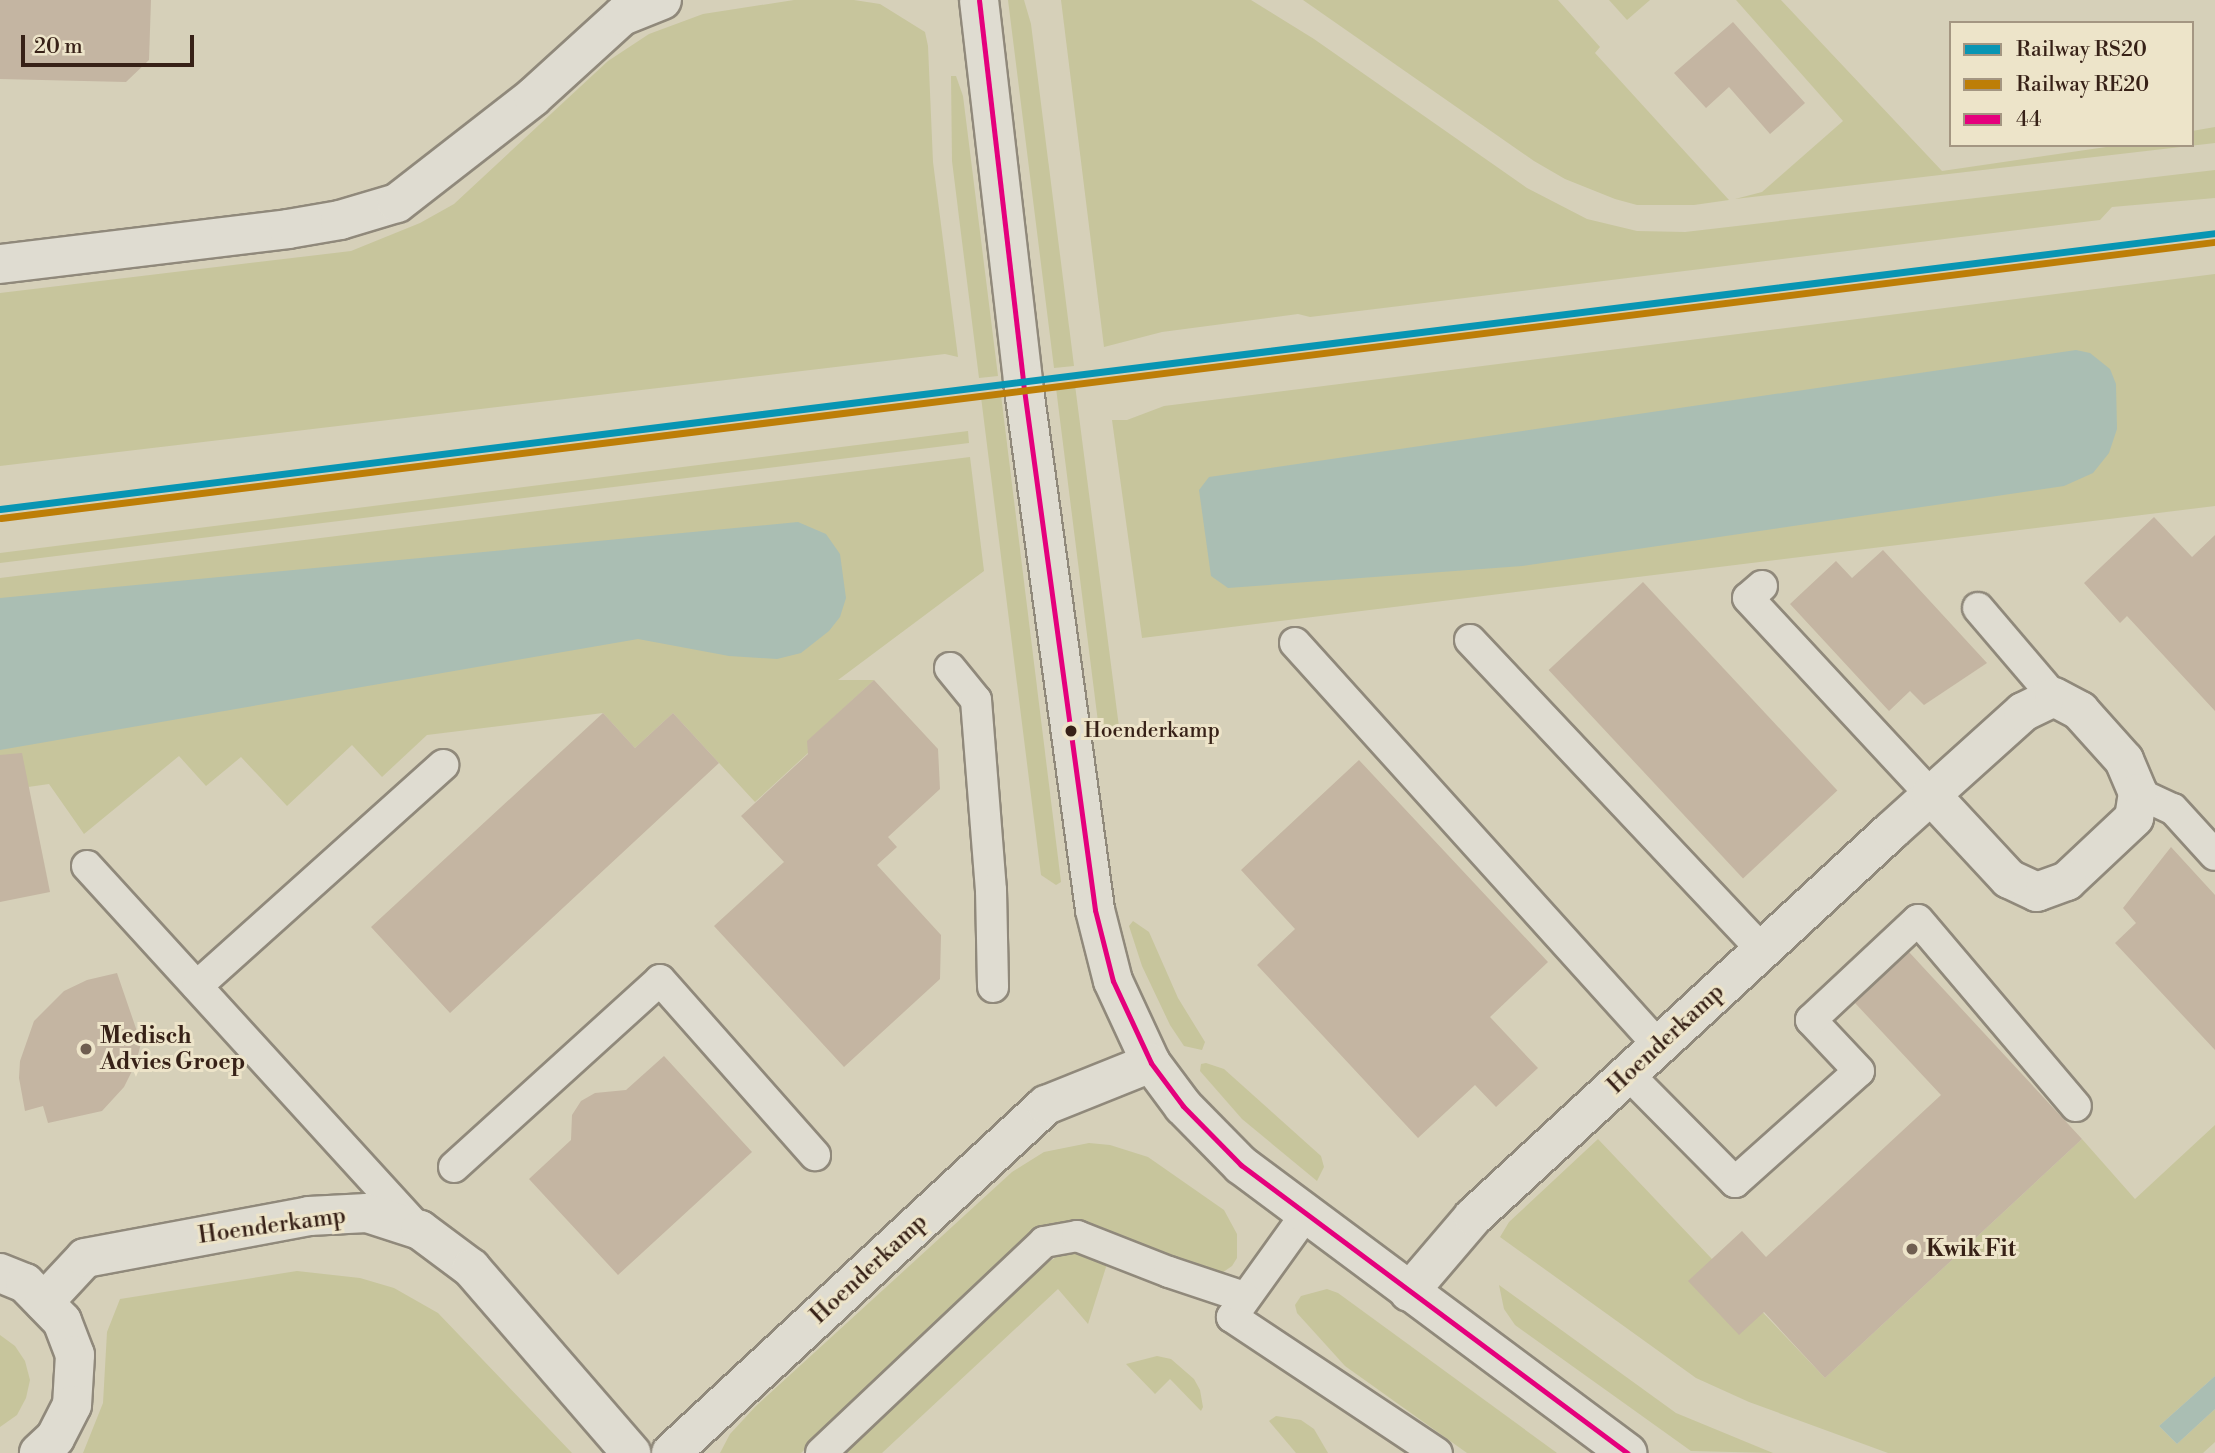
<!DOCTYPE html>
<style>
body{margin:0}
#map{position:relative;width:2215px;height:1453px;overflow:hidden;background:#d6d0b9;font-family:"Libre Bodoni",serif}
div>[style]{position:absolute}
.green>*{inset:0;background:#c7c59c}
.water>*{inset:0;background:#aabeb3}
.building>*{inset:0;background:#c4b5a2;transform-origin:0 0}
.roads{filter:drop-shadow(2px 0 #90897b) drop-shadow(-2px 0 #90897b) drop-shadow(0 2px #90897b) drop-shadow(0 -2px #90897b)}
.lane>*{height:30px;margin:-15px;padding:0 15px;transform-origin:15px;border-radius:15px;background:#dfdcd1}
.street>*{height:38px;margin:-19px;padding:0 19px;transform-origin:19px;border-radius:19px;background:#dfdcd1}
.bus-1>*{height:5px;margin:-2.5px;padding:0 2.5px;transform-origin:2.5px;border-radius:2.5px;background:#e5007d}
.rail-1>*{height:7px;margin:-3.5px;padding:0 3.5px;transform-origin:3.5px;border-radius:3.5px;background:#0895b3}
.rail-2>*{height:7px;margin:-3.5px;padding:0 3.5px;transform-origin:3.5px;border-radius:3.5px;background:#bd7e07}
.dots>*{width:19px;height:19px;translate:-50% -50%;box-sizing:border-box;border:4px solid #ede4c9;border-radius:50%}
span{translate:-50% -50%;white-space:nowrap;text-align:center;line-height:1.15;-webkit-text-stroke:6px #ede4c9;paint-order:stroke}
.bus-label{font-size:21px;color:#372117}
.left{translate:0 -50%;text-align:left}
.poi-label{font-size:23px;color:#372117;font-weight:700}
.street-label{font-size:23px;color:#372117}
.legend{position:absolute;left:1949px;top:21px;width:245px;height:126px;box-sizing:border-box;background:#ede4c9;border:2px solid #a49682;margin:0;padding:9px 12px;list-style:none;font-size:21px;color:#372117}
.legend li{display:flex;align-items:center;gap:14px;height:35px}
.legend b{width:35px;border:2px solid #a49682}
.scale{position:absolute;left:21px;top:35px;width:173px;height:32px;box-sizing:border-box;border:4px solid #372117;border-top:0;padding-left:9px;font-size:21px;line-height:24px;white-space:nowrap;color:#372117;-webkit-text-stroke:5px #ede4c9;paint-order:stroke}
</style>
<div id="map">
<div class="green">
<i style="clip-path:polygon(794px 0,854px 0,880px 4px,925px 32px,928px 46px,933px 162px,958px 357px,945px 354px,0 466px,0 293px,351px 251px,420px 223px,454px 204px,608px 61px,649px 34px,703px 14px)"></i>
<i style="clip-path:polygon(1008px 0,1024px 0,1031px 24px,1074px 366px,1054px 368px)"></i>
<i style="clip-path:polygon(1061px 0,1251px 0,1314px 39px,1527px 188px,1587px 219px,1637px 231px,1685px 232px,2215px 170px,2215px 198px,2112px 207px,2100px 220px,1310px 317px,1298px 314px,1162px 332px,1104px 347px)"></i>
<i style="clip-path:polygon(1303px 0,1558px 0,1600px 47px,1595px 53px,1729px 200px,1694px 205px,1637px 205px,1615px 199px,1565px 179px,1534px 161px)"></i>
<i style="clip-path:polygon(1609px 0,1650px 0,1627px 20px)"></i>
<i style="clip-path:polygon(1736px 0,1781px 0,1942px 171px,2120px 145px,2192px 145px,2192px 131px,2215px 127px,2215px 143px,1735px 199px,1762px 192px,1843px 121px)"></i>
<i style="clip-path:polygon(951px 76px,956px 76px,963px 96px,998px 376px,979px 378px,952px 161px)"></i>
<i style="clip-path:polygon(2215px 274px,2215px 506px,1142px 638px,1112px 420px,1127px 420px,1164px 406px)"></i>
<i style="clip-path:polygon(1075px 385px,1119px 727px,1103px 730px,1102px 721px,1098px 722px,1056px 388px)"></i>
<i style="clip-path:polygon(1001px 395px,1061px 882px,1056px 885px,1041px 875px,981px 397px)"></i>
<i style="clip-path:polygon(968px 431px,969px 443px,0 563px,0 553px)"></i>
<i style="clip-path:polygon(970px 457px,984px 571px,838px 680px,874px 680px,808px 741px,808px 753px,755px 802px,673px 713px,635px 748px,603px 713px,427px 735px,382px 777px,352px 745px,287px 806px,241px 757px,206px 786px,179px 756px,84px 834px,49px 784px,0 791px,0 578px)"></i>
<i style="clip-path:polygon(1133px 921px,1149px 932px,1178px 998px,1205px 1042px,1202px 1050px,1184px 1046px,1170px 1025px,1142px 966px,1129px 926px)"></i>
<i style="clip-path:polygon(1206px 1063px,1224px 1069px,1321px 1156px,1324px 1167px,1317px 1181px,1242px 1119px,1200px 1071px,1201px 1064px)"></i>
<i style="clip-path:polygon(2215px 1125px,2215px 1376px,2159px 1426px,2177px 1444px,2215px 1409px,2215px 1442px,2203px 1453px,1888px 1453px,1749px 1402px,1696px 1378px,1500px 1237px,1509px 1222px,1598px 1139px,1825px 1378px,2082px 1139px,2135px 1199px)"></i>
<i style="clip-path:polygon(1089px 1143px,1110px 1145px,1148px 1157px,1224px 1210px,1237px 1234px,1237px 1258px,1232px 1266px,1219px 1275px,1070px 1222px,1051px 1223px,801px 1453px,720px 1453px,730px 1434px,755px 1407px,1012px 1172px,1044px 1152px)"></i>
<i style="clip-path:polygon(1064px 1252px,1076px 1252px,1107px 1264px,1088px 1324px,1058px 1289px,882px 1453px,842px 1453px,1047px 1263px)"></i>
<i style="clip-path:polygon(297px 1271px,360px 1278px,394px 1288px,438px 1313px,572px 1453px,83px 1453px,103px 1403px,107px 1332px,120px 1299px)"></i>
<i style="clip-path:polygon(1499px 1285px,1676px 1413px,1773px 1453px,1691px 1451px,1515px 1325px,1504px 1309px)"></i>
<i style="clip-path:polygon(1327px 1289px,1338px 1293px,1557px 1453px,1467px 1453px,1345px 1366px,1297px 1313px,1295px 1305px,1301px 1296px)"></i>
<i style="clip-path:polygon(0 1335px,15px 1346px,25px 1361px,30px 1380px,26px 1398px,17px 1415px,0 1427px)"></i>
<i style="clip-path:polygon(1157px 1356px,1171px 1359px,1194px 1379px,1200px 1390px,1203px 1407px,1201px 1411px,1170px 1379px,1155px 1394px,1126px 1364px)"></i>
<i style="clip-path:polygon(1276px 1416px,1301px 1420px,1314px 1429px,1328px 1453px,1296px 1453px,1269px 1421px)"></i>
</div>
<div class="water">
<i style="clip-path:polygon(2076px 350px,2090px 353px,2110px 369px,2116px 384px,2117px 429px,2109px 453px,2093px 473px,2064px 486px,1522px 566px,1228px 588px,1211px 576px,1199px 490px,1209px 477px)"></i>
<i style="clip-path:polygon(798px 522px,826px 534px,840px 554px,846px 598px,840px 617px,829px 631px,801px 653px,777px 659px,729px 656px,638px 639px,0 750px,0 598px)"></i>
<i style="clip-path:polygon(2215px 1376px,2215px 1409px,2177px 1444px,2159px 1426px)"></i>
</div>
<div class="building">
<i style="clip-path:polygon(0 0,151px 0,149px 60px,126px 82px,0 79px)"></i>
<i style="clip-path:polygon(1733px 22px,1805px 103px,1770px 134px,1729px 87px,1706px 108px,1674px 73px)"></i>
<i style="clip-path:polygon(2154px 517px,2192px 557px,2215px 535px,2215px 711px,2127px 616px,2120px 623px,2084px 583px)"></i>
<i style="clip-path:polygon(1883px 550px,1987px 663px,1924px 705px,1910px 691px,1889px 711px,1790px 604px,1836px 561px,1852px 578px)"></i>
<i style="left:1643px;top:582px;width:285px;height:129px;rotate:47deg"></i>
<i style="clip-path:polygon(874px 680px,938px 749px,940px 789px,888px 837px,897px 847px,877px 865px,941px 935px,940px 979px,844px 1067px,714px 926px,784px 862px,741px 816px,808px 754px,807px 741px)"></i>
<i style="clip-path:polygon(603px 713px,635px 748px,673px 713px,719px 763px,450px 1013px,371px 927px)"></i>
<i style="clip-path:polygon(22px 753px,50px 892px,0 902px,0 755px)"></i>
<i style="clip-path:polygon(1359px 760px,1548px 962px,1490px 1017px,1538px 1068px,1496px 1107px,1475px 1085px,1418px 1138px,1257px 965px,1295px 929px,1241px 870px)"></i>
<i style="clip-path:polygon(2171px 847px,2215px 895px,2215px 1050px,2115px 943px,2136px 923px,2123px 908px)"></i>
<i style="clip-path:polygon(1909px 952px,2082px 1139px,1825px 1378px,1764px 1312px,1739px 1335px,1688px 1281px,1742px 1231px,1766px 1257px,1941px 1095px,1855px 1003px)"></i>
<i style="clip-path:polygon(117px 973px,141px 1043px,136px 1063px,124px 1087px,102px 1111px,48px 1123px,43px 1106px,25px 1111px,19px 1078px,20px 1061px,34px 1021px,64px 991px,87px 980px)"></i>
<i style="clip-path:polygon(664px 1056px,752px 1152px,618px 1275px,529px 1179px,571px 1140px,572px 1115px,581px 1101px,595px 1093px,626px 1090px)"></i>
</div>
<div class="roads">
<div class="lane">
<i style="left:1762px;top:586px;width:18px;rotate:139deg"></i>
<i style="left:1748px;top:598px;width:269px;rotate:47.1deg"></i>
<i style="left:1978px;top:608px;width:117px;rotate:49.5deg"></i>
<i style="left:1470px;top:640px;width:426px;rotate:46.7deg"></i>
<i style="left:1295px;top:643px;width:543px;rotate:47.91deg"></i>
<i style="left:950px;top:668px;width:41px;rotate:50.9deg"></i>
<i style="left:976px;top:700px;width:191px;rotate:85.5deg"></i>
<i style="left:991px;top:890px;width:97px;rotate:88.8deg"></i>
<i style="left:2138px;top:793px;width:38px;rotate:25deg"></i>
<i style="left:2173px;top:809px;width:62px;rotate:47.6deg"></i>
<i style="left:87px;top:866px;width:493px;rotate:47.6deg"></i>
<i style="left:197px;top:986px;width:331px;rotate:-41.9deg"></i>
<i style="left:1628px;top:1074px;width:152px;rotate:45.3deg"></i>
<i style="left:1735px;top:1182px;width:166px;rotate:-41.8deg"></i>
<i style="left:1859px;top:1071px;width:70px;rotate:-133.3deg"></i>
<i style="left:1811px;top:1020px;width:146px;rotate:-43.1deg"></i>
<i style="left:1918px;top:920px;width:244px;rotate:49.7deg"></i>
<i style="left:454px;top:1167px;width:278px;rotate:-42.2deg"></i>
<i style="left:660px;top:980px;width:234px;rotate:48.5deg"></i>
<i style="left:1306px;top:1214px;width:127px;rotate:125.7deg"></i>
<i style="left:1232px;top:1317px;width:246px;rotate:33.6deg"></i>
<i style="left:821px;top:1453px;width:307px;rotate:-43.4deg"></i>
<i style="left:1044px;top:1242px;width:34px;rotate:-10deg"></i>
<i style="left:1077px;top:1236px;width:99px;rotate:21.4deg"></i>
<i style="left:1169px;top:1272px;width:79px;rotate:18.4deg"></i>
</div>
<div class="street">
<i style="left:979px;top:0;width:385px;rotate:83.4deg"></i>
<i style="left:1023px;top:382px;width:533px;rotate:82.23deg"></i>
<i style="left:1095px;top:910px;width:73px;rotate:75.8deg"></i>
<i style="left:1113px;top:981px;width:90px;rotate:65.1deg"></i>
<i style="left:1151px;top:1063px;width:54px;rotate:53.3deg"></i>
<i style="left:1183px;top:1106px;width:83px;rotate:45.5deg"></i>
<i style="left:1241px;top:1165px;width:482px;rotate:36.7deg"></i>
<i style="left:0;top:264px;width:290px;rotate:-6.9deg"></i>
<i style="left:288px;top:229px;width:53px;rotate:-9.8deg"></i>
<i style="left:340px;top:220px;width:59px;rotate:-16.6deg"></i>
<i style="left:397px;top:203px;width:172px;rotate:-37.9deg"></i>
<i style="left:533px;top:97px;width:120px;rotate:-42.3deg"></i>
<i style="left:622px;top:16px;width:43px;rotate:-21.8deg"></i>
<i style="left:0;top:1273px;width:27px;rotate:22deg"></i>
<i style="left:25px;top:1283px;width:53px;rotate:45.8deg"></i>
<i style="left:62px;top:1321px;width:36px;rotate:69deg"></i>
<i style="left:75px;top:1355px;width:50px;rotate:93.4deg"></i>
<i style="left:72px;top:1405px;width:37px;rotate:117deg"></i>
<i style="left:55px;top:1438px;width:22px;rotate:137deg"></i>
<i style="left:1409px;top:1292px;width:99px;rotate:-49.5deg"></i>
<i style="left:1473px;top:1217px;width:569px;rotate:-42.72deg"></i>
<i style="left:1891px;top:831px;width:178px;rotate:-42deg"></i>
<i style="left:2023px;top:712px;width:34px;rotate:-26deg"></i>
<i style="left:2054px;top:697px;width:30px;rotate:28deg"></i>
<i style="left:2080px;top:711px;width:66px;rotate:48.1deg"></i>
<i style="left:2124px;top:760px;width:36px;rotate:67deg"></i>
<i style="left:2138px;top:793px;width:25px;rotate:99deg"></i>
<i style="left:2134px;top:818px;width:92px;rotate:136.8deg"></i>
<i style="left:2067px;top:881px;width:32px;rotate:160deg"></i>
<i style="left:2037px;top:892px;width:31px;rotate:-155deg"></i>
<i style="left:2009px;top:879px;width:115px;rotate:-132.9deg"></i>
<i style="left:44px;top:1302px;width:60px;rotate:-47deg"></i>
<i style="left:85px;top:1258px;width:228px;rotate:-10.6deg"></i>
<i style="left:309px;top:1216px;width:58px;rotate:-3deg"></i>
<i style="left:367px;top:1213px;width:56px;rotate:17.8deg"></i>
<i style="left:420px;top:1230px;width:64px;rotate:36.7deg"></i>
<i style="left:471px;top:1268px;width:245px;rotate:49.1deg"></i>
<i style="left:671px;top:1453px;width:512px;rotate:-42.86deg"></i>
<i style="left:1046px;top:1105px;width:113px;rotate:-21.8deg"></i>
</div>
</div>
<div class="bus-1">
<i style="left:979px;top:0;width:385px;rotate:83.4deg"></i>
<i style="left:1023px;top:382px;width:533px;rotate:82.23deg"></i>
<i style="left:1095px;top:910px;width:73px;rotate:75.8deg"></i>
<i style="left:1113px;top:981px;width:90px;rotate:65.1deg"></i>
<i style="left:1151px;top:1063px;width:54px;rotate:53.3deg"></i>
<i style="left:1183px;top:1106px;width:83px;rotate:45.5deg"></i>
<i style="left:1241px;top:1165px;width:482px;rotate:36.7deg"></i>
</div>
<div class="rail-1">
<i style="left:0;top:509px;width:2232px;rotate:-7.1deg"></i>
</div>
<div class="rail-2">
<i style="left:1px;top:518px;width:2231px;rotate:-7.11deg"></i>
</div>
<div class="dots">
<i style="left:1071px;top:731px;background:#372117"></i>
<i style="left:86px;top:1049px;background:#6f5e50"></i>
<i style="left:1912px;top:1249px;background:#6f5e50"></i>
</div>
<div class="bus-label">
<span class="left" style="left:1084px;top:731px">Hoenderkamp</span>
</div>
<div class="poi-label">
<span class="left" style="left:100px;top:1049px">Medisch<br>Advies Groep</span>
<span class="left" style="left:1926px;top:1249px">Kwik Fit</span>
</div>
<div class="street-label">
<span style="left:1666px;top:1039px;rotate:-43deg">Hoenderkamp</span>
<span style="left:272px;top:1226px;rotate:-8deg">Hoenderkamp</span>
<span style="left:869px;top:1269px;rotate:-43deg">Hoenderkamp</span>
</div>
<ul class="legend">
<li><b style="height:9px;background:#0895b3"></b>Railway RS20</li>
<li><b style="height:9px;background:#bd7e07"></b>Railway RE20</li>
<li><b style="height:9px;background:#e5007d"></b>44</li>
</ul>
<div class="scale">20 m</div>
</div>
